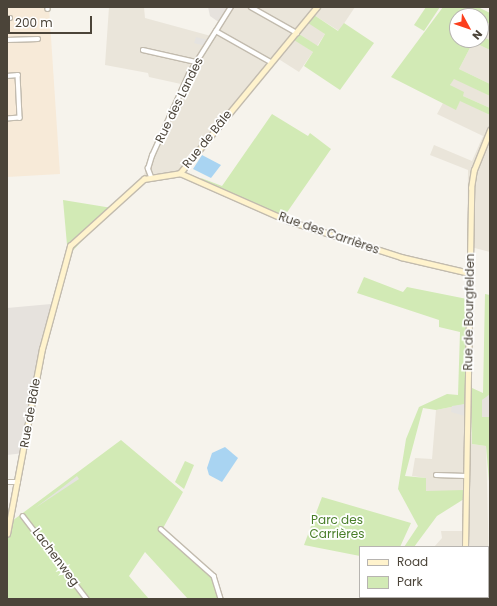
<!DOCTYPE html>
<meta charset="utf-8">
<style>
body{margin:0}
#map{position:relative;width:497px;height:606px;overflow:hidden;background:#f6f3ec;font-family:Poppins,sans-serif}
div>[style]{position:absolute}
.residential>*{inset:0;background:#eae5da}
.commercial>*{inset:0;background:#f7ead8}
.industrial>*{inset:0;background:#e6e2dd}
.green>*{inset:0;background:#d2eab5}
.parking>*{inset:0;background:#e5e3e0}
.water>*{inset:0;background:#a9d4f2}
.roads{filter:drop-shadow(1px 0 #c2bbae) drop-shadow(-1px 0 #c2bbae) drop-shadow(0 1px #c2bbae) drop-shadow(0 -1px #c2bbae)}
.street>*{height:3.5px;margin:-1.75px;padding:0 1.75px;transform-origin:1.75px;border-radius:1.75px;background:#fff}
.secondary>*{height:4.5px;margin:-2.25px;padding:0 2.25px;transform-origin:2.25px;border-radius:2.25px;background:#fff3cd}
span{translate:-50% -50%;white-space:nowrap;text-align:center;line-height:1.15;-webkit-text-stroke:3.5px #fff;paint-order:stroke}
.street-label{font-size:12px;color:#4b4439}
.park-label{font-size:12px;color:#4a7f2a}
.frame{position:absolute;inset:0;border:8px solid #4b4439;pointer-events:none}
.legend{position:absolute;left:359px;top:546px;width:130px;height:52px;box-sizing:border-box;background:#fff;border:1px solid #b7b4b0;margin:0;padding:5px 7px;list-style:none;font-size:12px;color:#4b4439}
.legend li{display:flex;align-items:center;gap:8px;height:20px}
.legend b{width:20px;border:1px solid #b7b4b0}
.north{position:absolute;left:449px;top:8px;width:40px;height:40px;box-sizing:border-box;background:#fff;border:1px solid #b7b4b0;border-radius:50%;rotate:130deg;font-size:11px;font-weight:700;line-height:16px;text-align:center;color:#4b4439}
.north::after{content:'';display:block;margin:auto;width:14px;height:18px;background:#fc3f1d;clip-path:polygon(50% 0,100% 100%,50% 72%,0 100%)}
.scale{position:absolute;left:8px;top:16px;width:84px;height:18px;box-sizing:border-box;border:2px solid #4b4439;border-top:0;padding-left:5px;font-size:12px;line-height:14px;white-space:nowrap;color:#4b4439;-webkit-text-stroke:3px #fff;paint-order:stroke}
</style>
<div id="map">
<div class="residential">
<i style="clip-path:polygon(109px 7px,144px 7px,145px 18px,211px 36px,229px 7px,355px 7px,339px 31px,314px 15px,325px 34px,317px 46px,299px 34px,294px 39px,313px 52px,299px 72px,277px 58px,188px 168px,167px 179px,143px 177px,181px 84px,149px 77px,148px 73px,105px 65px)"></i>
<i style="clip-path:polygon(484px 21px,490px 24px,490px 40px,481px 36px)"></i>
<i style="clip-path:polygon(473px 42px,490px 50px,490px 84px,459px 69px)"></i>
<i style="clip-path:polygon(454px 78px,490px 96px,490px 108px,463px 96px,450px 85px)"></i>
<i style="clip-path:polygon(460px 100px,490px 115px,490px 252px,467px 246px,468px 170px,430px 155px,434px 145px,472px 161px,483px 136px,437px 114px,443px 103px,456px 109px)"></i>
<i style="clip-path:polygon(471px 403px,472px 444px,486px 446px,490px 599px,439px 599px,488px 597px,488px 547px,434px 547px,442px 538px,441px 531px,463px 531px,464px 491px,426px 491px,426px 478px,412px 476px,415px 458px,432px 459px,436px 410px)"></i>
</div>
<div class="commercial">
<i style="clip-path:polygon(7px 7px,49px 7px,60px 174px,7px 177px)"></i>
</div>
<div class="industrial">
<i style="clip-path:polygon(208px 7px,229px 7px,220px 23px,210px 16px)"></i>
<i style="clip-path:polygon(51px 304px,24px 453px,7px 455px,7px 308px)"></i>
<i style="clip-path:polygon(487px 394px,490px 394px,490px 417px,482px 417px,482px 400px)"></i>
</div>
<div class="green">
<i style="clip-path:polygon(426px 7px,440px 7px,424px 31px,414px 25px)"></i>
<i style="clip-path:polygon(443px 7px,478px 7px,490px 13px,490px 24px,484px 21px,481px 26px,481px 16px,457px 16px,457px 40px,481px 40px,481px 36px,490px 40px,490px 50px,473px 42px,459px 69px,490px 84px,490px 96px,454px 79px,450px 85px,464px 92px,463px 96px,490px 108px,490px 115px,460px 101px,456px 110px,391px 77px)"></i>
<i style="clip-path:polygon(314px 15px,338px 31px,344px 23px,374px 43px,340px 90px,304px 66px,313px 52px,294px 40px,299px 34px,318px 46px,325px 34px,308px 23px)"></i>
<i style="clip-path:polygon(272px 114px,308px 136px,310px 133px,331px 149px,281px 221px,203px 183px,201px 178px,222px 186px)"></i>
<i style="clip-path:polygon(63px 200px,112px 208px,68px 256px)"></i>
<i style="clip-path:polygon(364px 277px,403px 292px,407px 287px,467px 299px,472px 388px,483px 393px,485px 294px,490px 295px,490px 394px,482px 400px,482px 417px,490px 417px,490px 493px,486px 446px,472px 444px,471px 403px,436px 410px,423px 408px,405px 476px,426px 478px,426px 491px,464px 490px,464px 499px,437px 516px,414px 547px,404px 547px,418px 526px,398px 489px,406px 439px,419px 407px,447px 394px,458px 395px,460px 332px,439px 327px,439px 320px,357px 293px)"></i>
<i style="clip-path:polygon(121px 440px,183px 492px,162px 530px,215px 575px,222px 599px,188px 599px,145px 552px,129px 576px,149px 599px,7px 599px,7px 538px,12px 521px)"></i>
<i style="clip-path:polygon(185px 461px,194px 465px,184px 489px,175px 482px)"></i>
<i style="clip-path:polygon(322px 497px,411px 523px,400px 547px,360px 547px,360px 556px,304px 545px)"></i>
</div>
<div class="parking">
<i style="clip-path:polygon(196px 37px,208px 40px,205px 46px,194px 43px)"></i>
<i style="clip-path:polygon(465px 404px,465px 416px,451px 412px,452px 406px)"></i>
<i style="clip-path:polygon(77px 476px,79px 479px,35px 508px,63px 487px)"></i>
</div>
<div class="water">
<i style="clip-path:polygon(202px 155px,221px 165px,211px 178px,193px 169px)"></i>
<i style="clip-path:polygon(225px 447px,238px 458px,222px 482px,209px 475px,207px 468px,212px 453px)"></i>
</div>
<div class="roads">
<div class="street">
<i style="left:48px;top:7px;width:2px;rotate:90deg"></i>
<i style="left:251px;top:7px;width:53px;rotate:29.5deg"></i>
<i style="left:7px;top:18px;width:3px"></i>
<i style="left:216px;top:31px;width:63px;rotate:29.4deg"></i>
<i style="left:7px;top:40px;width:31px;rotate:-2deg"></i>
<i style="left:143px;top:50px;width:54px;rotate:12.8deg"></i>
<i style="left:7px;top:76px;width:11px;rotate:-5deg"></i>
<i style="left:18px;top:75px;width:43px;rotate:87.3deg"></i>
<i style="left:20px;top:118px;width:13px;rotate:176deg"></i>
<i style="left:151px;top:177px;width:9px;rotate:-111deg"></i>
<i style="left:148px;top:169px;width:14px;rotate:-73deg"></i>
<i style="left:152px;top:156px;width:90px;rotate:-65.7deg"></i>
<i style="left:189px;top:74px;width:79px;rotate:-57.9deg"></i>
<i style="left:436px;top:475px;width:30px;rotate:2deg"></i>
<i style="left:7px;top:482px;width:11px"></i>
<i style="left:23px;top:516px;width:105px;rotate:52.4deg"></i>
<i style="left:161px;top:529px;width:71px;rotate:41.6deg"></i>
<i style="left:214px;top:576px;width:24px;rotate:73deg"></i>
</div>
<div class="secondary">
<i style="left:180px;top:173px;width:119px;rotate:23.8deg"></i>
<i style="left:289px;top:221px;width:118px;rotate:17.8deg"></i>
<i style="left:401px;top:257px;width:71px;rotate:13.1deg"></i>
<i style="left:7px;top:534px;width:188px;rotate:-79.3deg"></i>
<i style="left:42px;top:349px;width:107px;rotate:-74.8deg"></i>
<i style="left:70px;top:246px;width:100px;rotate:-42.2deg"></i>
<i style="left:144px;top:179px;width:36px;rotate:-9deg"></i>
<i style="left:180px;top:173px;width:215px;rotate:-50.5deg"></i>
<i style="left:465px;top:547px;width:359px;rotate:-89deg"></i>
<i style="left:471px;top:188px;width:18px;rotate:-81deg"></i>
<i style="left:474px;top:170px;width:43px;rotate:-68.2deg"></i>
<i style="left:464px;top:599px;width:2px;rotate:-63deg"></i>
</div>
</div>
<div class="street-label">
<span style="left:179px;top:100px;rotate:-64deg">Rue des Landes</span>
<span style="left:207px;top:139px;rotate:-51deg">Rue de Bâle</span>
<span style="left:329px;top:233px;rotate:19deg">Rue des Carrières</span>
<span style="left:469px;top:312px;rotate:-89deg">Rue de Bourgfelden</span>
<span style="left:30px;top:413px;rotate:-80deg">Rue de Bâle</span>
<span style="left:56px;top:557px;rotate:53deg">Lachenweg</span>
</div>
<div class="park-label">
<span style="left:337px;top:527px">Parc des<br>Carrières</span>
</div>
<div class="frame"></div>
<ul class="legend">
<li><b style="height:5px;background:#fff3cd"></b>Road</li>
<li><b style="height:11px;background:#d2eab5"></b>Park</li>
</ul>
<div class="north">N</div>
<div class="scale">200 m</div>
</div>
